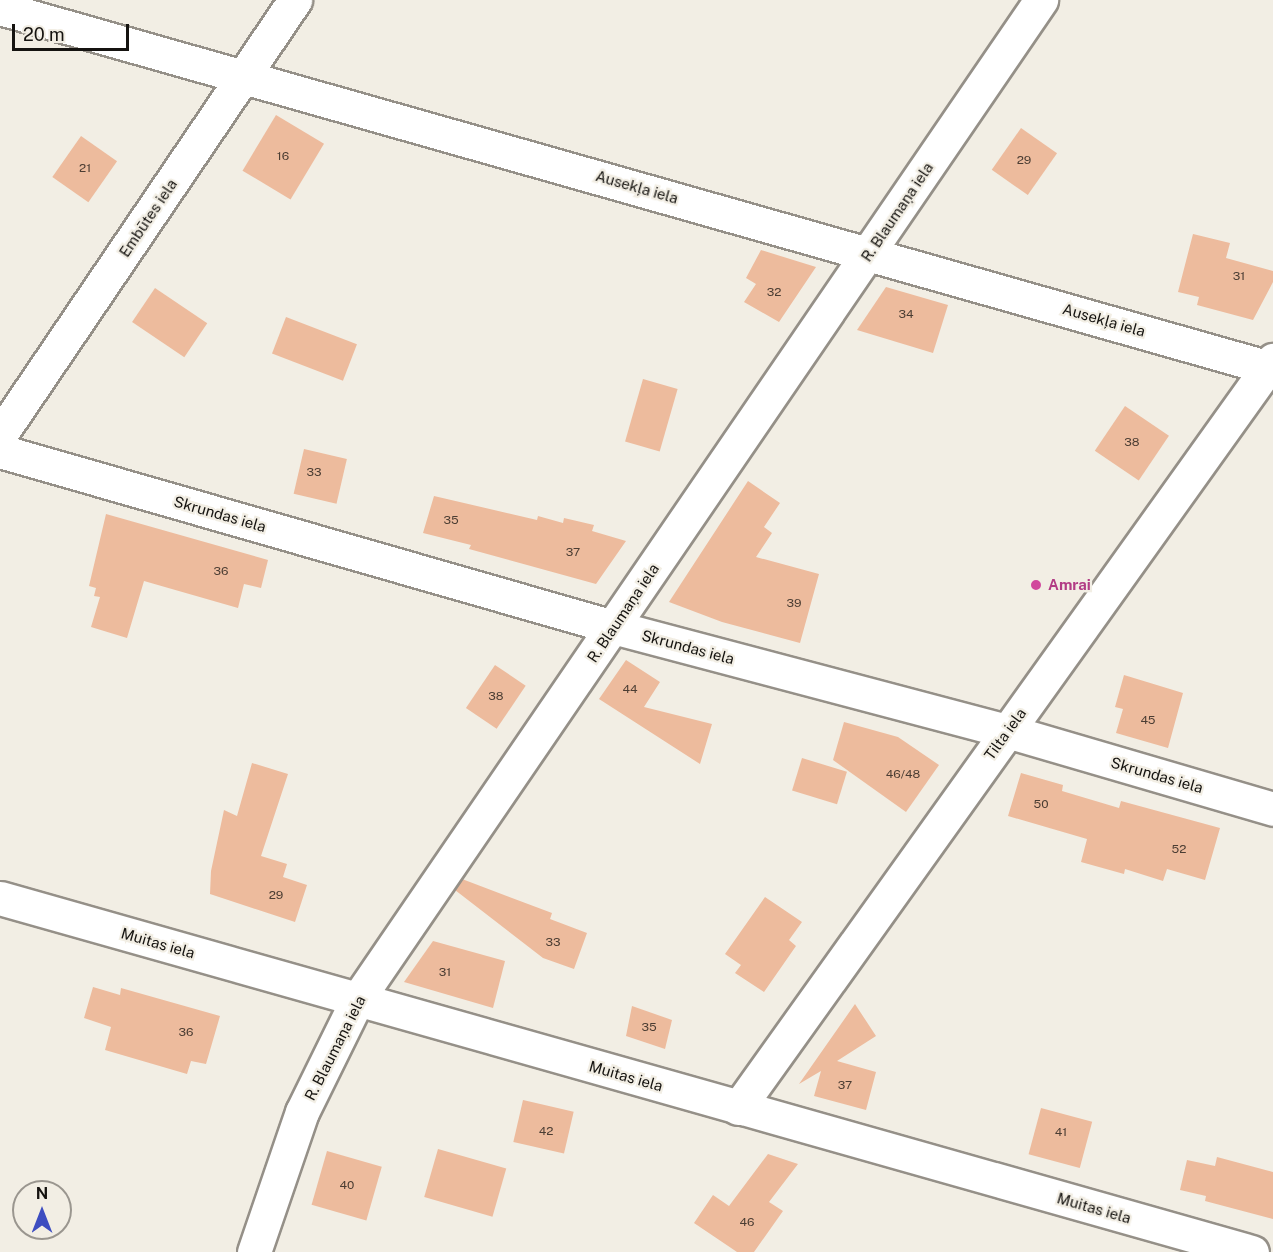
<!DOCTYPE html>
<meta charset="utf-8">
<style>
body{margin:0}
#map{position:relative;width:1273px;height:1252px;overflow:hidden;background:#f2eee4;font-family:"Public Sans",sans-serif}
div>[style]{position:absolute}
.building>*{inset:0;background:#edbb9d;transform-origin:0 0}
.roads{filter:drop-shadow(2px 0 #959088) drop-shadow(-2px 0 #959088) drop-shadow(0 2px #959088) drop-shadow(0 -2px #959088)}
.minor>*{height:33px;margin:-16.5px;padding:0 16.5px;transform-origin:16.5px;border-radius:16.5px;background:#fff}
.tertiary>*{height:33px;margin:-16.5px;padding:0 16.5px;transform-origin:16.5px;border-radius:16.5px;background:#fff}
.dots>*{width:16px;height:16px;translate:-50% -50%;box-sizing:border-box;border:3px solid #f2eee4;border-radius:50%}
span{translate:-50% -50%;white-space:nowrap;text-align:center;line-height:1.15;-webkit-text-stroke:4.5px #f2eee4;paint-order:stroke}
.number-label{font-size:12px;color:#4b3d33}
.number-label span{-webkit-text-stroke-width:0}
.street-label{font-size:15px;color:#151310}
.hotel-label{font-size:15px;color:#b23c85;font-weight:700}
.left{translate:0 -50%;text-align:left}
.north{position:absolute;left:12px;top:1180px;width:60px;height:60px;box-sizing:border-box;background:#f2eee4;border:2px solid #9a968f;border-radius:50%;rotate:0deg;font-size:16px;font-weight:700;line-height:24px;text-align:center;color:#151310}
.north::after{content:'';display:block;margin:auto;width:21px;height:27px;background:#3d4dc0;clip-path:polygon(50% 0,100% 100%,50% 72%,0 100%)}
.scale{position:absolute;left:12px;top:24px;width:117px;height:27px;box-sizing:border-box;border:3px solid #151310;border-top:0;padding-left:8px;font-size:18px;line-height:21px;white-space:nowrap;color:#151310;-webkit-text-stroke:4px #f2eee4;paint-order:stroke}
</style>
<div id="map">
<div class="building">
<i style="left:276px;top:115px;width:56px;height:65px;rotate:31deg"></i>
<i style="left:1021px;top:128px;width:44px;height:51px;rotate:35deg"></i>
<i style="left:81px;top:136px;width:44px;height:50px;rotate:35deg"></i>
<i style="clip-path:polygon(1193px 234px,1230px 243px,1226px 258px,1273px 271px,1273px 282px,1253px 320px,1197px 305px,1199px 297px,1178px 292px)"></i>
<i style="clip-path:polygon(761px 250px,816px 267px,779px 322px,744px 302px,756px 284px,746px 278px)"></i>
<i style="clip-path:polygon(886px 287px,948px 305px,933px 353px,857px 330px)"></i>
<i style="left:155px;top:288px;width:63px;height:41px;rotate:34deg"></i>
<i style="left:286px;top:317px;width:76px;height:39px;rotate:21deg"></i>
<i style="left:643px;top:379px;width:36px;height:65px;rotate:16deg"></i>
<i style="left:1125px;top:406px;width:53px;height:54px;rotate:34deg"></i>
<i style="left:304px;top:449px;width:44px;height:46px;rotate:13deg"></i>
<i style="clip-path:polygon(748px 481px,780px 503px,764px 527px,772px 533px,756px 557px,819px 574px,800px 643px,722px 622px,669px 602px)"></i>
<i style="clip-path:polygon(434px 496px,537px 520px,538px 516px,563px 523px,564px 518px,594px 525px,592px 531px,626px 541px,596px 584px,469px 549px,471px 545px,423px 533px)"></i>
<i style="clip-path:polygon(106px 514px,268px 560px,261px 588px,244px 584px,238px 608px,144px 581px,127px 638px,91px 627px,100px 597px,94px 596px,96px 588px,89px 586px)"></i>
<i style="clip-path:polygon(626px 660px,660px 682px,644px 707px,712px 724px,700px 764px,599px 699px)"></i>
<i style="left:495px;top:665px;width:37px;height:52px;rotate:34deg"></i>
<i style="clip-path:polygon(1124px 675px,1183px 693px,1168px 748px,1116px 733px,1123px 709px,1115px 707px)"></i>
<i style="clip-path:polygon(844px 722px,898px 737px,939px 765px,906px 812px,833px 760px)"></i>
<i style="left:802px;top:758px;width:47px;height:34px;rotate:17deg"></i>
<i style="clip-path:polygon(252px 763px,288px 774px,261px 856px,287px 864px,283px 877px,307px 885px,295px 922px,210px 894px,211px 871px,224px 810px,237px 816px)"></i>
<i style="clip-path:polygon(1021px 773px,1063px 785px,1062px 791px,1119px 808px,1121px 801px,1220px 828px,1205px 880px,1167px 869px,1163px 881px,1125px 869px,1124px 874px,1081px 862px,1087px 839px,1008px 816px)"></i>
<i style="clip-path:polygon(462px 879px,552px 913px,550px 919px,587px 933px,574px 969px,543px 958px,455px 890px)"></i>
<i style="clip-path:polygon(765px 897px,802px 922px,789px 940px,796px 946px,764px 992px,735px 973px,741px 965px,725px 954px)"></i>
<i style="clip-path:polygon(433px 941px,505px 961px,493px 1008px,404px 982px)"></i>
<i style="clip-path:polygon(93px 987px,120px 995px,121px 988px,220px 1016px,206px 1064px,191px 1061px,187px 1074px,105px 1050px,111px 1027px,84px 1018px)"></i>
<i style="clip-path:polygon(855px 1004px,876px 1036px,837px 1061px,876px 1072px,866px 1110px,814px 1096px,821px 1071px,799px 1084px)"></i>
<i style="clip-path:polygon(632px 1006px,672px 1020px,665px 1049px,626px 1036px)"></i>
<i style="left:523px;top:1100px;width:52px;height:43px;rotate:13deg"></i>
<i style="left:1041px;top:1108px;width:53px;height:48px;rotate:15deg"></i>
<i style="left:438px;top:1149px;width:71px;height:50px;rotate:16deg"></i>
<i style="left:327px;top:1151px;width:57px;height:56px;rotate:16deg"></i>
<i style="clip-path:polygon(768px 1154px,798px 1164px,769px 1202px,783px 1211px,754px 1252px,737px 1252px,694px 1223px,713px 1195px,729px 1206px)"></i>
<i style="clip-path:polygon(1217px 1157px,1273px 1172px,1273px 1219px,1205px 1201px,1206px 1196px,1180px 1190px,1187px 1160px,1215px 1166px)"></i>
</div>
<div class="roads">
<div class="minor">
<i style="left:0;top:8px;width:1323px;rotate:15.83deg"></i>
<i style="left:0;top:451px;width:638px;rotate:16.02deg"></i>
<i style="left:613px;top:627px;width:407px;rotate:14.8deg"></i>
<i style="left:1007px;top:731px;width:277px;rotate:16.3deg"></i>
<i style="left:0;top:898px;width:1301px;rotate:15.79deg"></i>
<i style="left:738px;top:1108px;width:920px;rotate:-54.43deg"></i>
<i style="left:254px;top:1252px;width:148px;rotate:-71.1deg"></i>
<i style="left:302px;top:1112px;width:125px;rotate:-63.8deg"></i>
<i style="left:357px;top:1000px;width:1212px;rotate:-55.63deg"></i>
</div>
<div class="tertiary">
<i style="left:0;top:435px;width:526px;rotate:-55.86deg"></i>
</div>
</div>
<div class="dots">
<i style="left:1036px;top:585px;background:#d1479c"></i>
</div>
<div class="number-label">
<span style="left:283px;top:157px">16</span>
<span style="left:1024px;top:161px">29</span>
<span style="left:85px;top:169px">21</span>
<span style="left:1239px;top:277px">31</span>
<span style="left:774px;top:293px">32</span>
<span style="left:906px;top:315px">34</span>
<span style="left:1132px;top:443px">38</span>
<span style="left:314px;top:473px">33</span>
<span style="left:451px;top:521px">35</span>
<span style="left:573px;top:553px">37</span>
<span style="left:221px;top:572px">36</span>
<span style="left:794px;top:604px">39</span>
<span style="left:630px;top:690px">44</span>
<span style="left:496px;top:697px">38</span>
<span style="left:1148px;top:721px">45</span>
<span style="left:903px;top:775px">46/48</span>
<span style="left:1041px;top:805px">50</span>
<span style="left:1179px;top:850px">52</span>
<span style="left:276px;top:896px">29</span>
<span style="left:553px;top:943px">33</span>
<span style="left:445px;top:973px">31</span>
<span style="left:649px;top:1028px">35</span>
<span style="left:186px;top:1033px">36</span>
<span style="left:845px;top:1086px">37</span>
<span style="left:546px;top:1132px">42</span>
<span style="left:1061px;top:1133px">41</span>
<span style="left:347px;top:1186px">40</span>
<span style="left:747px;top:1223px">46</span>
</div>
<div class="street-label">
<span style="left:637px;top:187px;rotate:16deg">Ausekļa iela</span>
<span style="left:897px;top:212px;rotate:-56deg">R. Blaumaņa iela</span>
<span style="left:148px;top:218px;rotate:-56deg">Embūtes iela</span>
<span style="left:1104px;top:320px;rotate:16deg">Ausekļa iela</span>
<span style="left:220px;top:514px;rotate:16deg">Skrundas iela</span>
<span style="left:623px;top:613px;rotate:-56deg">R. Blaumaņa iela</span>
<span style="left:688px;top:647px;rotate:15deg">Skrundas iela</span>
<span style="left:1005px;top:734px;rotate:-54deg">Tilta iela</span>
<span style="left:1157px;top:775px;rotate:16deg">Skrundas iela</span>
<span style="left:158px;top:943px;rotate:16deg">Muitas iela</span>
<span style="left:335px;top:1048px;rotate:-63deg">R. Blaumaņa iela</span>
<span style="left:626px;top:1076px;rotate:16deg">Muitas iela</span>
<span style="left:1094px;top:1208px;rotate:16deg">Muitas iela</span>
</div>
<div class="hotel-label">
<span class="left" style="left:1048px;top:585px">Amrai</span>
</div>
<div class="north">N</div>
<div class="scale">20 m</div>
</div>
